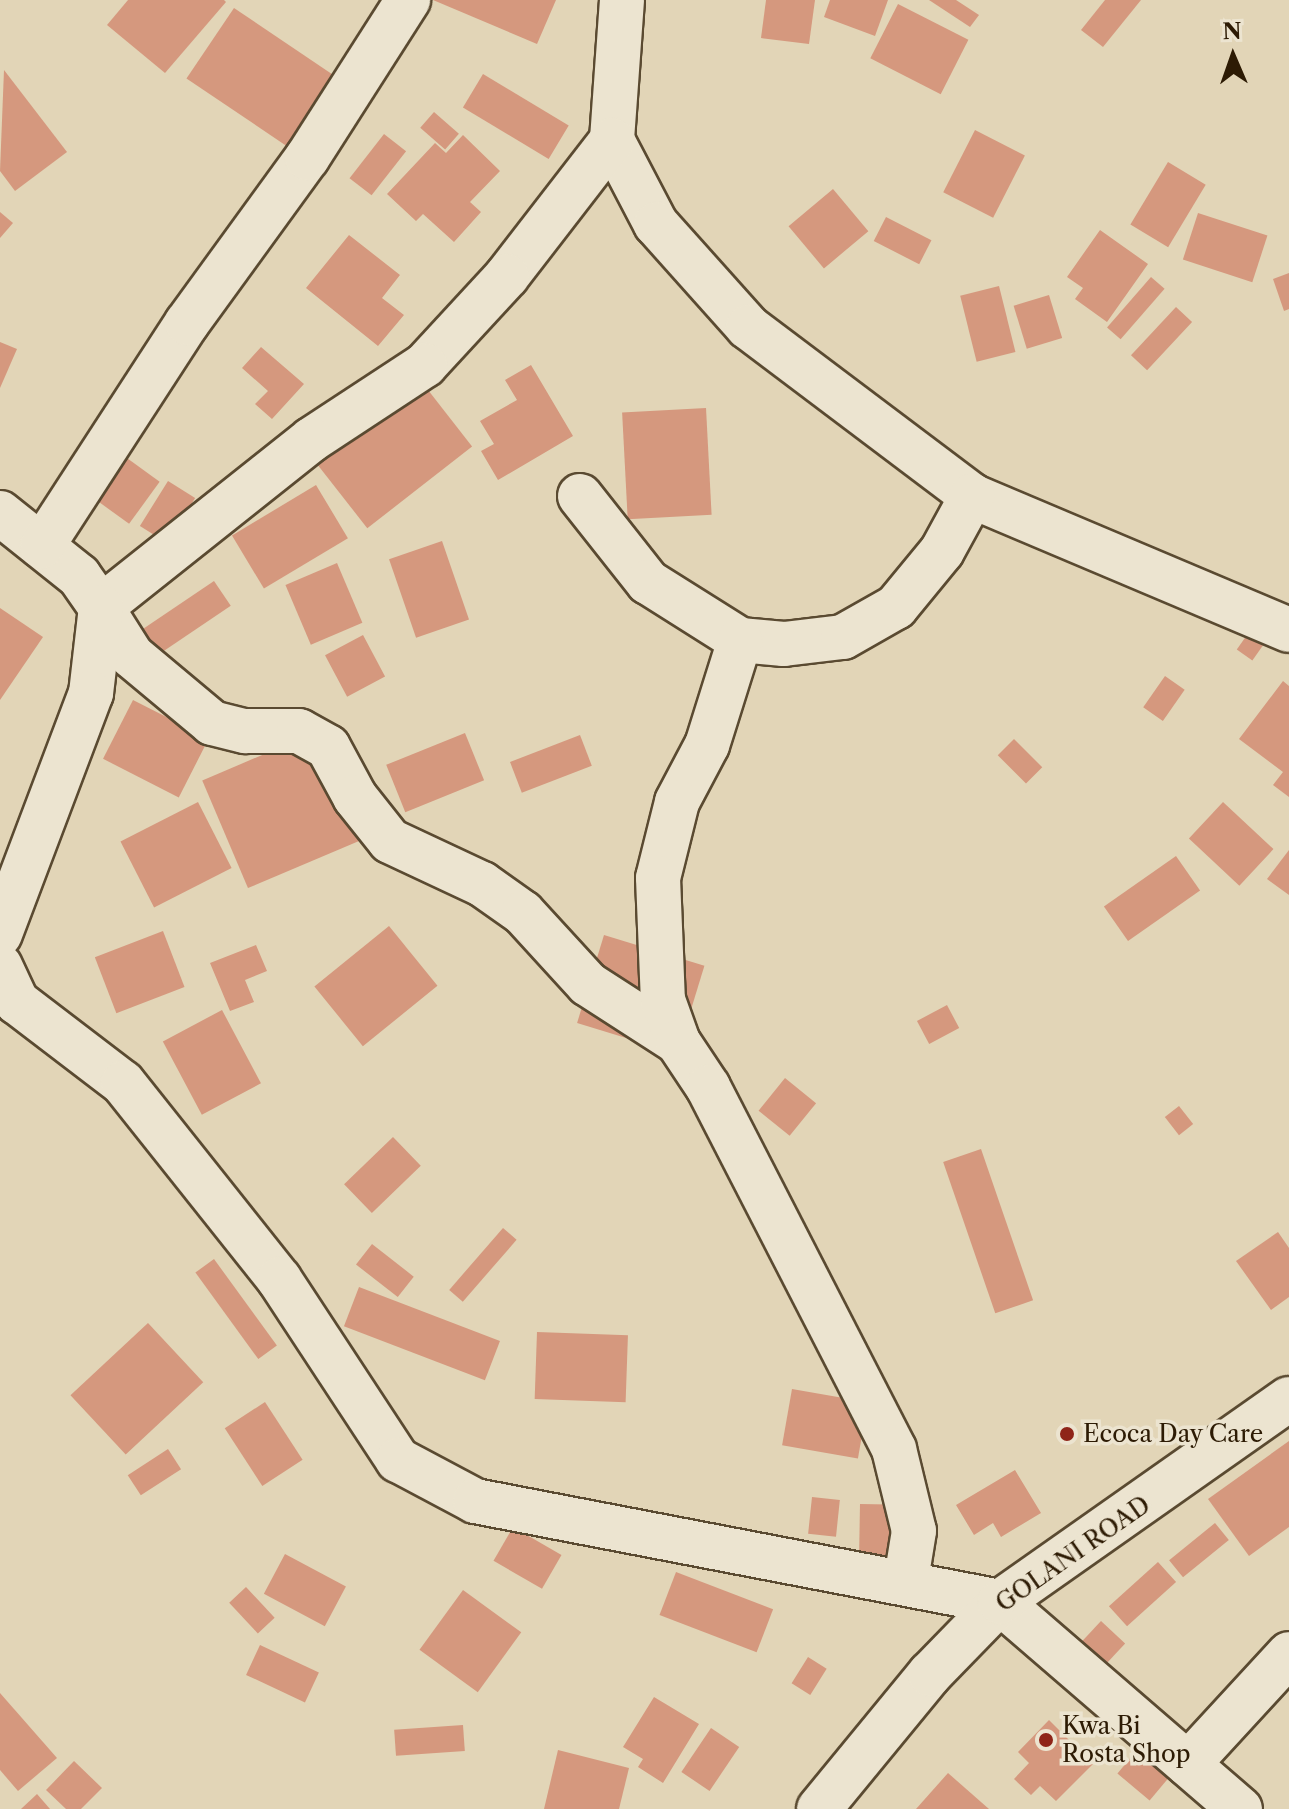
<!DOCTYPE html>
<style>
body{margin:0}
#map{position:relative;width:1289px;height:1809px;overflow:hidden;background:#e2d5b7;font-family:"Libre Caslon Text",serif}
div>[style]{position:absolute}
.building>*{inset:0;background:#d5987e;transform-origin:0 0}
.roads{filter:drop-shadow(2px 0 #5a4a31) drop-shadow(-2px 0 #5a4a31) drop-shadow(0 2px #5a4a31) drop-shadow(0 -2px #5a4a31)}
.minor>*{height:44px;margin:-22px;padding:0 22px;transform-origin:22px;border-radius:22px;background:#ece4d0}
.dots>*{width:22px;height:22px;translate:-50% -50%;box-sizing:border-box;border:4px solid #ece4d0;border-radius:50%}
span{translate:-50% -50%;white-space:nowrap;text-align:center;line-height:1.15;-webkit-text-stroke:7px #ece4d0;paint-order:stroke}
.poi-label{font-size:24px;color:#2d1b04}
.left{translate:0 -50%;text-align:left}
.street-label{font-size:24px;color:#2d1b04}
.north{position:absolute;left:1193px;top:16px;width:80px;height:80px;-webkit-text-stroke:6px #ece4d0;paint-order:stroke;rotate:358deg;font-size:22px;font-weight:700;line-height:32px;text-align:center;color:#2d1b04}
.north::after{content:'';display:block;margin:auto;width:28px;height:36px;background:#2d1b04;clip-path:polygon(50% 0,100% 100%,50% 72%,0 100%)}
</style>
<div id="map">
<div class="building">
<i style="clip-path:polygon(128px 0,224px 0,226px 2px,165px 73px,107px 25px)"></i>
<i style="clip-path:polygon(433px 0,556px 0,537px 44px)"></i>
<i style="clip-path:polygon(766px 0,815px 0,809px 44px,761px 38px)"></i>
<i style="clip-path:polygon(830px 0,888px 0,875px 36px,824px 17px)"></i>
<i style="clip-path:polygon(929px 0,956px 0,979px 15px,970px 27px)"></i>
<i style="clip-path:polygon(1105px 0,1141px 0,1103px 47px,1081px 30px)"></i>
<i style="left:898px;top:4px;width:79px;height:61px;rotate:27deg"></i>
<i style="left:234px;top:8px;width:135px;height:85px;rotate:34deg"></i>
<i style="clip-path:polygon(4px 70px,67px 152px,15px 191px,0 171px)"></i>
<i style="left:483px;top:74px;width:100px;height:39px;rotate:31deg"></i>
<i style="left:434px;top:112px;width:33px;height:21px;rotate:41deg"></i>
<i style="left:975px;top:130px;width:56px;height:70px;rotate:27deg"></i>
<i style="left:384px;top:134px;width:28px;height:56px;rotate:38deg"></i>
<i style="clip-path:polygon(463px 135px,500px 171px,470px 202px,481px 212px,454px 242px,423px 214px,416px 221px,387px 194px,435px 143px,446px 153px)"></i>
<i style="left:1168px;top:162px;width:44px;height:73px;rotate:31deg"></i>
<i style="left:833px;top:189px;width:55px;height:58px;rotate:50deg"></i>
<i style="clip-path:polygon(0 212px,13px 223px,0 238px)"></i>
<i style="left:1198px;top:213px;width:73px;height:49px;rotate:18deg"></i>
<i style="left:886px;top:217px;width:51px;height:27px;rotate:27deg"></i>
<i style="clip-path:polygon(1100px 230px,1148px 264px,1107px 322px,1075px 299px,1083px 288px,1067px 277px)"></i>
<i style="clip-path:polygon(349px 235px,400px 275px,382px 298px,404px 315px,378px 346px,306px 288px)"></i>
<i style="clip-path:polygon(1289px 273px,1289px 309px,1284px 311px,1273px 279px)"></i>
<i style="left:1151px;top:277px;width:18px;height:67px;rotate:41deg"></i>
<i style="left:999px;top:286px;width:68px;height:40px;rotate:76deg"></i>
<i style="left:1049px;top:295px;width:45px;height:37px;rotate:73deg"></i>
<i style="left:1176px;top:307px;width:22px;height:66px;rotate:43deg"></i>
<i style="clip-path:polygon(0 342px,17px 349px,0 388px)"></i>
<i style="clip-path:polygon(261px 347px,304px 384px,272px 419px,255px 404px,268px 391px,242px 368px)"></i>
<i style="clip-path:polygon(531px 365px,573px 436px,498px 480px,481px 451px,494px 444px,480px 421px,517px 400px,505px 380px)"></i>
<i style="left:421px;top:381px;width:83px;height:133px;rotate:52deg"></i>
<i style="left:706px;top:408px;width:107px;height:84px;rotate:87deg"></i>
<i style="left:120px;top:453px;width:49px;height:52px;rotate:36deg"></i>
<i style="left:168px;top:481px;width:32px;height:53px;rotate:32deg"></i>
<i style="left:316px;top:485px;width:62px;height:98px;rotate:59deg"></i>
<i style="left:442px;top:541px;width:83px;height:56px;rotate:71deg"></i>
<i style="left:337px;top:563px;width:65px;height:56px;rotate:67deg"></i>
<i style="left:214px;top:581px;width:30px;height:92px;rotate:56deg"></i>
<i style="clip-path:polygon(0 608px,43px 637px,0 700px)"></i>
<i style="left:1254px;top:625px;width:19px;height:30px;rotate:35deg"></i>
<i style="left:363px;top:635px;width:47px;height:43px;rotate:62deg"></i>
<i style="left:1165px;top:676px;width:24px;height:38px;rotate:35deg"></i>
<i style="clip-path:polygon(1283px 681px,1289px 686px,1289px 797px,1273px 785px,1283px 772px,1239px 739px)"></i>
<i style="left:133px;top:700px;width:85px;height:66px;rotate:27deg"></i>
<i style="left:321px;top:730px;width:117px;height:129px;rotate:67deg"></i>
<i style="left:465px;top:733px;width:51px;height:85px;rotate:68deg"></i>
<i style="left:580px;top:735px;width:33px;height:75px;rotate:69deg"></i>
<i style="left:1014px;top:739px;width:40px;height:23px;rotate:45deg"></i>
<i style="left:198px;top:802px;width:74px;height:87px;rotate:63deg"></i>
<i style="left:1223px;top:802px;width:69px;height:50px;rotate:43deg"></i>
<i style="clip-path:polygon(1289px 850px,1289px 895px,1267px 879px)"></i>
<i style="left:1176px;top:856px;width:42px;height:88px;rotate:55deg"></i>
<i style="left:389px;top:926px;width:77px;height:96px;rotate:51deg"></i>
<i style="left:163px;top:931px;width:60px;height:73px;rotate:69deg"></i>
<i style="left:604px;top:935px;width:105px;height:92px;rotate:17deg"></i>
<i style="clip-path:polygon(256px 945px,267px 971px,245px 980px,254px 1002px,230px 1011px,210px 963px)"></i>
<i style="left:947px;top:1005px;width:26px;height:34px;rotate:62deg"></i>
<i style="left:222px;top:1010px;width:83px;height:67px;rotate:62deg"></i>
<i style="left:785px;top:1078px;width:40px;height:42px;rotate:39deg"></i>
<i style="left:1179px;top:1106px;width:23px;height:18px;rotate:52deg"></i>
<i style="left:393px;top:1137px;width:40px;height:68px;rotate:46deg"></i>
<i style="left:981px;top:1149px;width:160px;height:40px;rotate:71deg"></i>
<i style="left:503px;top:1228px;width:18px;height:82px;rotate:41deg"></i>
<i style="clip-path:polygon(1278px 1232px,1289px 1248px,1289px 1297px,1271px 1310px,1236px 1261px)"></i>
<i style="left:372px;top:1244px;width:53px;height:26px;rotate:38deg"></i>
<i style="left:214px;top:1259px;width:107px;height:23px;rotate:54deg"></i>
<i style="left:359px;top:1287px;width:151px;height:42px;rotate:21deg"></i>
<i style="left:148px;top:1323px;width:81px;height:106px;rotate:47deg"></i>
<i style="left:537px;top:1332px;width:91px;height:67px;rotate:2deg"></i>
<i style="left:792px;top:1389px;width:77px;height:57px;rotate:10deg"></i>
<i style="left:265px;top:1402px;width:69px;height:48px;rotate:57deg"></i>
<i style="clip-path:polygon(1289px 1441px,1289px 1527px,1249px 1556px,1208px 1499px)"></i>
<i style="left:168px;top:1449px;width:24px;height:48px;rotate:57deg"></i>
<i style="clip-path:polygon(1015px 1470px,1041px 1513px,1001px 1537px,993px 1523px,974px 1535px,956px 1505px)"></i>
<i style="left:812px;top:1497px;width:28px;height:37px;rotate:6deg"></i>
<i style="left:860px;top:1504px;width:59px;height:51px;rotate:1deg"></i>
<i style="left:1215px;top:1523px;width:22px;height:59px;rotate:51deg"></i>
<i style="left:513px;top:1527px;width:56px;height:39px;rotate:30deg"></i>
<i style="left:285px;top:1554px;width:69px;height:45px;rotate:28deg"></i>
<i style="left:1158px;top:1562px;width:27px;height:66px;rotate:48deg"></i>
<i style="left:676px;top:1572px;width:104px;height:46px;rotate:21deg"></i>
<i style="left:246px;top:1587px;width:42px;height:23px;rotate:47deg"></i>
<i style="left:463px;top:1590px;width:72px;height:74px;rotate:36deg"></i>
<i style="left:1101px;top:1621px;width:33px;height:52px;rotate:43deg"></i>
<i style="left:260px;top:1645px;width:65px;height:33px;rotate:25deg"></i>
<i style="left:808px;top:1657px;width:22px;height:31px;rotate:32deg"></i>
<i style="clip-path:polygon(0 1693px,57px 1758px,18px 1791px,0 1770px)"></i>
<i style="clip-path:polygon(654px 1697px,699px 1724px,663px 1783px,638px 1767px,643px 1759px,623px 1747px)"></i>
<i style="clip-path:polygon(1049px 1720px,1093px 1764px,1056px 1801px,1040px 1786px,1031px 1795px,1014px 1779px,1029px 1763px,1018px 1752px)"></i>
<i style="left:463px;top:1725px;width:26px;height:69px;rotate:86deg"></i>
<i style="left:711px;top:1728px;width:34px;height:53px;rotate:34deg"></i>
<i style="left:1138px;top:1749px;width:42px;height:32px;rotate:40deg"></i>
<i style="clip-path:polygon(558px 1750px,629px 1768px,619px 1809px,544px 1809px)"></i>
<i style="clip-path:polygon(74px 1761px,102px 1788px,81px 1809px,66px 1809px,46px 1790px)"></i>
<i style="clip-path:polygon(948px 1773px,989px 1809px,916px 1809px)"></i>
<i style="clip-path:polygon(37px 1794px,50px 1809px,21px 1809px)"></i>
</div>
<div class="roads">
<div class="minor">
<i style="left:622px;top:0;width:140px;rotate:94.1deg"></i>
<i style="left:612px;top:140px;width:95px;rotate:62.4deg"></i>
<i style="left:656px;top:224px;width:138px;rotate:48.2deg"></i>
<i style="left:748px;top:327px;width:281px;rotate:37deg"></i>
<i style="left:972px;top:496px;width:344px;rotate:22.9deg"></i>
<i style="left:612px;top:140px;width:172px;rotate:127.7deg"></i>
<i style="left:507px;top:276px;width:121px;rotate:132.7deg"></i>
<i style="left:425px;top:365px;width:136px;rotate:146.7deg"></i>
<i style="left:311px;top:440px;width:268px;rotate:141.5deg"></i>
<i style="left:101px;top:607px;width:58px;rotate:57.7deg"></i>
<i style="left:132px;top:656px;width:104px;rotate:39.9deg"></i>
<i style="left:212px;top:723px;width:34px;rotate:14deg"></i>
<i style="left:245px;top:731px;width:54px"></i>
<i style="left:299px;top:731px;width:33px;rotate:29deg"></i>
<i style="left:328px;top:747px;width:57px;rotate:61.6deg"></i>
<i style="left:355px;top:797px;width:56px;rotate:51.5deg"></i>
<i style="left:390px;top:841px;width:102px;rotate:25.1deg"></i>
<i style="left:482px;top:884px;width:50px;rotate:35.3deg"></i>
<i style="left:523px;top:913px;width:96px;rotate:47.5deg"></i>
<i style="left:588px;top:984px;width:107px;rotate:32.8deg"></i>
<i style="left:580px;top:496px;width:110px;rotate:51.7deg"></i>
<i style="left:648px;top:582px;width:109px;rotate:32.2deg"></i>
<i style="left:740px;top:640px;width:44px;rotate:5.2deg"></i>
<i style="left:784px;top:644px;width:59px;rotate:-6.8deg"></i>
<i style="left:843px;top:637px;width:61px;rotate:-29.5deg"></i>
<i style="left:896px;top:607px;width:72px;rotate:-50.6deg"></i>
<i style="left:942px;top:551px;width:63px;rotate:-61.4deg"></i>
<i style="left:0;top:513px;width:101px;rotate:38.6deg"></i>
<i style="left:79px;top:576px;width:38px;rotate:55deg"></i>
<i style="left:101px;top:607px;width:87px;rotate:96.6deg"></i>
<i style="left:91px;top:693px;width:258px;rotate:110.7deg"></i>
<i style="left:42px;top:546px;width:266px;rotate:-57deg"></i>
<i style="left:187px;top:323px;width:204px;rotate:-54deg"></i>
<i style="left:307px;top:158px;width:188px;rotate:-57.4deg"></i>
<i style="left:740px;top:640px;width:110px;rotate:107.4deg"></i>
<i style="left:707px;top:745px;width:64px;rotate:117.8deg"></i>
<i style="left:677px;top:802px;width:78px;rotate:104deg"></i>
<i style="left:658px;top:878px;width:122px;rotate:87.7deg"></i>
<i style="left:663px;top:1000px;width:45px;rotate:70.3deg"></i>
<i style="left:678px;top:1042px;width:54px;rotate:56.3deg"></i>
<i style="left:708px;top:1087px;width:407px;rotate:62.8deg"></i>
<i style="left:894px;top:1449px;width:84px;rotate:76.3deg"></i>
<i style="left:914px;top:1531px;width:50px;rotate:99.3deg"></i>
<i style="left:0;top:966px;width:40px;rotate:65deg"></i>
<i style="left:17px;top:1002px;width:133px;rotate:37.4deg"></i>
<i style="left:123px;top:1083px;width:251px;rotate:51.5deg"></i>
<i style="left:279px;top:1279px;width:217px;rotate:56.7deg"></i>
<i style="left:398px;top:1460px;width:87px;rotate:28deg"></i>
<i style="left:475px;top:1501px;width:535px;rotate:10.89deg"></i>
<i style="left:1000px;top:1602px;width:317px;rotate:40.8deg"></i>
<i style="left:1188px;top:1764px;width:149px;rotate:-47.4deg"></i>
<i style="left:819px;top:1809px;width:175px;rotate:-50.6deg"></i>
<i style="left:930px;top:1674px;width:100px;rotate:-45.8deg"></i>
<i style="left:1000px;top:1602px;width:353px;rotate:-35.1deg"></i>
</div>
</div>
<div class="dots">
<i style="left:1067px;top:1434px;background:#8f2418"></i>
<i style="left:1046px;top:1740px;background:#8f2418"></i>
</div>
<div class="poi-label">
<span class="left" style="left:1083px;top:1434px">Ecoca Day Care</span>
<span class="left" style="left:1062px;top:1740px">Kwa Bi<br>Rosta Shop</span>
</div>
<div class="street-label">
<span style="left:1073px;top:1554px;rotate:-35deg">GOLANI ROAD</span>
</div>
<div class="north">N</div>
</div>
